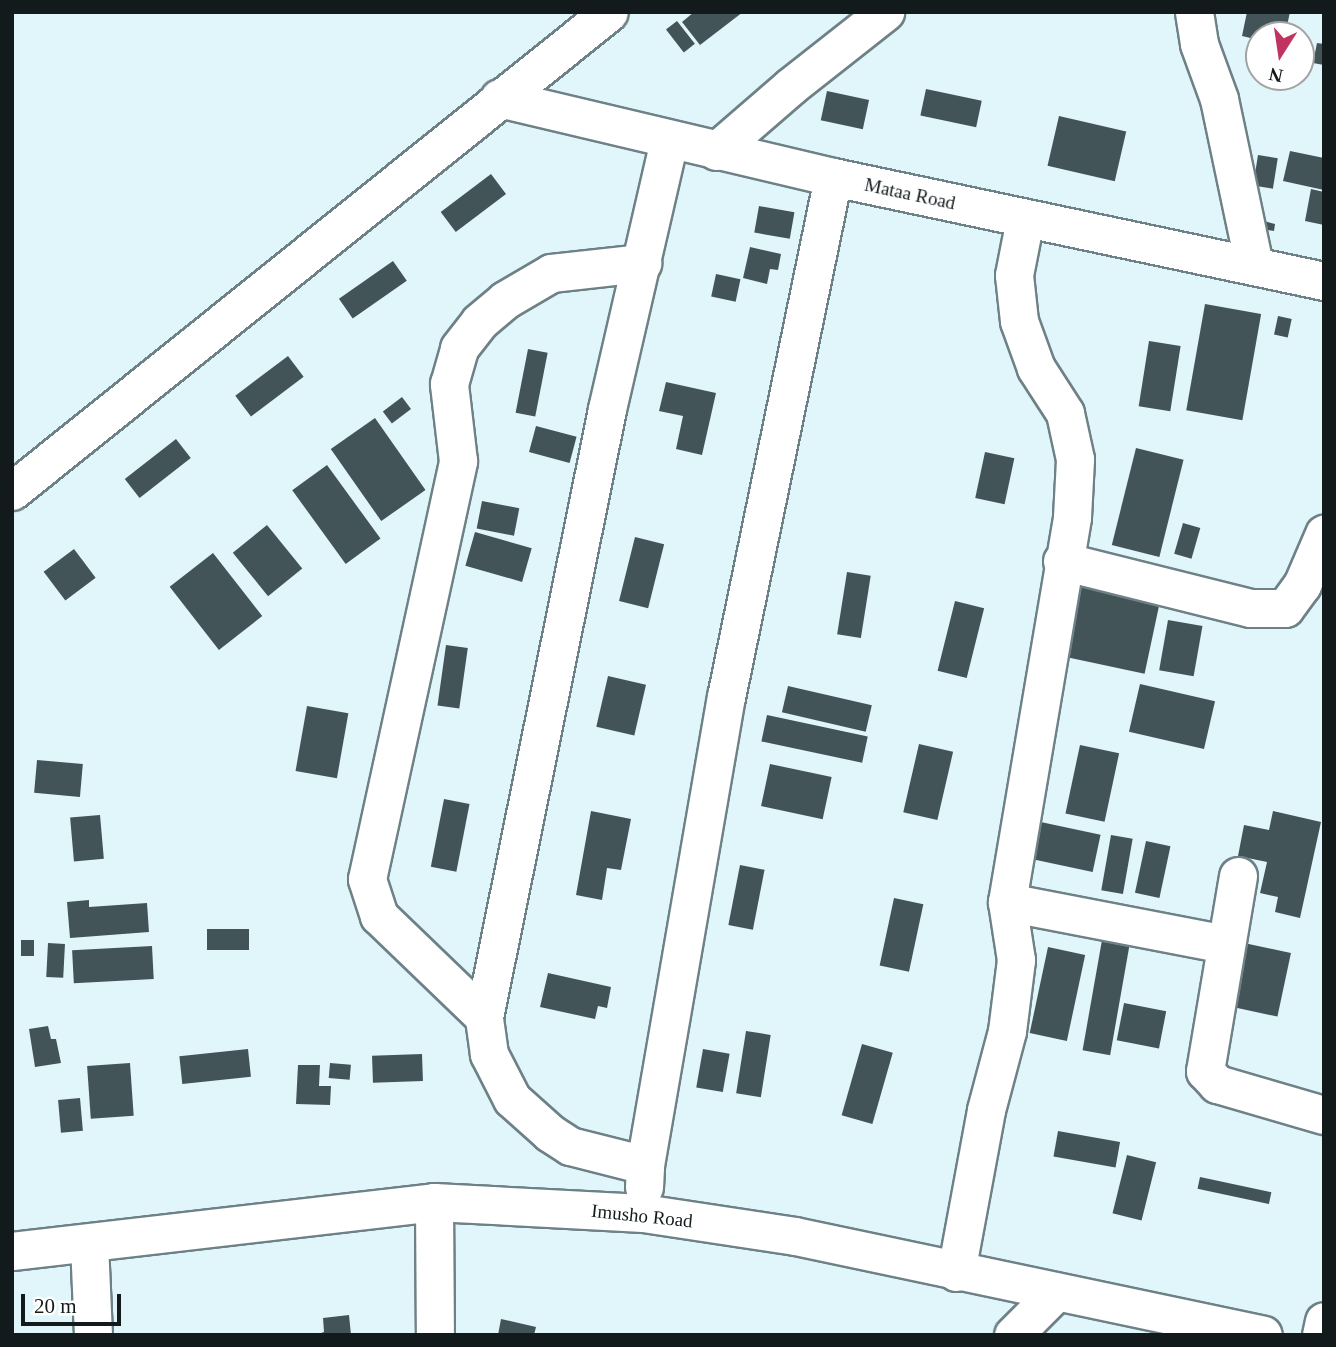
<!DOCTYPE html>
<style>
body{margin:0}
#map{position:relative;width:1336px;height:1347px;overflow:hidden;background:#e1f6fb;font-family:"Times New Roman",serif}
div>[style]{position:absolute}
.building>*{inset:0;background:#435459;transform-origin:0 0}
.roads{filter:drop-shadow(2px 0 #6e8186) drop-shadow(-2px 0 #6e8186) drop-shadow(0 2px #6e8186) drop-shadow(0 -2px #6e8186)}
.minor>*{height:37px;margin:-18.5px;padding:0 18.5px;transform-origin:18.5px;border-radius:18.5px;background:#fff}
span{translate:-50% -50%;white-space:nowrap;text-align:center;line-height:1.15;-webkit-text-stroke:7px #fff;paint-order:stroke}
.street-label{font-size:19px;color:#131a1c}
.frame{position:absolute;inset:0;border:14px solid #131a1c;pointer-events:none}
.north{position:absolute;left:1245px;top:21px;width:70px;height:70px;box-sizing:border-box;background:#fff;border:2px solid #a1a3a4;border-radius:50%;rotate:192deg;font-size:19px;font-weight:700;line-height:28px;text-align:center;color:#131a1c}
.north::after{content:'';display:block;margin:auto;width:24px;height:32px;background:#c13462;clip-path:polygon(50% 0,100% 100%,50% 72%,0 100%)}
.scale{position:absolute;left:21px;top:1294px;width:100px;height:32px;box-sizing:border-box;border:4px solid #131a1c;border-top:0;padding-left:9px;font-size:21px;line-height:24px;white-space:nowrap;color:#131a1c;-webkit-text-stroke:5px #fff;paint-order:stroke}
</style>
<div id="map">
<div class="building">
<i style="clip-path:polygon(694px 12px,743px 12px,700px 45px,682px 22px)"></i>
<i style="clip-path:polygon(1247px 12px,1290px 12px,1285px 35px,1259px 35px,1259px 40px,1242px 36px)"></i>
<i style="left:677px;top:21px;width:29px;height:14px;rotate:52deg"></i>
<i style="clip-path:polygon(1317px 43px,1324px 44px,1324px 65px,1313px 63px)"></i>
<i style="left:926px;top:89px;width:57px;height:27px;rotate:12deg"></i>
<i style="left:827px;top:91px;width:43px;height:30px;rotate:12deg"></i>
<i style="left:1059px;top:116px;width:69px;height:51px;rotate:13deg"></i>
<i style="clip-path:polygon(1290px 151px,1324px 158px,1324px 190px,1283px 181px)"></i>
<i style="left:1258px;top:155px;width:20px;height:31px;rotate:9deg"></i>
<i style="left:491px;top:174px;width:25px;height:63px;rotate:53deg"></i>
<i style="clip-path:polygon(1311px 189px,1324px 192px,1324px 225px,1305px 221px)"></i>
<i style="left:759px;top:206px;width:36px;height:27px;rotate:10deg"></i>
<i style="clip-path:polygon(1264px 221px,1275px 224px,1274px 231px,1262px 229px)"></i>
<i style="clip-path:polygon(750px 247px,781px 254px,778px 270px,770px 269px,767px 284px,743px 278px)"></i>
<i style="left:393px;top:261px;width:24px;height:66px;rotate:55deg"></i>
<i style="left:716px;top:274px;width:25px;height:23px;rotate:12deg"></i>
<i style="left:1205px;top:304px;width:57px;height:108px;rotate:10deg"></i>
<i style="left:1278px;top:316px;width:14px;height:19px;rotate:12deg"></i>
<i style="left:1149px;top:341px;width:32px;height:66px;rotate:9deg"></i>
<i style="left:528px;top:349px;width:20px;height:65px;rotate:11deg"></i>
<i style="left:288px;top:356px;width:26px;height:66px;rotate:53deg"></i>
<i style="clip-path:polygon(666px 382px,716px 393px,702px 455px,676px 449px,683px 416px,659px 411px)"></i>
<i style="left:402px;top:397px;width:15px;height:24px;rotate:53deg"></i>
<i style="left:375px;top:418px;width:88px;height:54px;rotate:55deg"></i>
<i style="left:536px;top:426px;width:42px;height:27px;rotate:15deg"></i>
<i style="left:176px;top:439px;width:24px;height:65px;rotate:52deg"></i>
<i style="left:1136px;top:448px;width:49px;height:100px;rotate:14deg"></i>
<i style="left:985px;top:452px;width:30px;height:47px;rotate:12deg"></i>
<i style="left:327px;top:465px;width:91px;height:43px;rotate:54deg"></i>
<i style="left:482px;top:501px;width:38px;height:28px;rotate:11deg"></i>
<i style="left:1183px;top:523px;width:18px;height:32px;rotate:16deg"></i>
<i style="left:267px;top:525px;width:56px;height:44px;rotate:51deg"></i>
<i style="left:475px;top:532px;width:59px;height:35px;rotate:16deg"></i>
<i style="left:635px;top:537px;width:30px;height:66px;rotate:14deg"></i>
<i style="left:74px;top:549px;width:36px;height:38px;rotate:53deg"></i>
<i style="left:213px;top:553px;width:80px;height:55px;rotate:52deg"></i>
<i style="left:847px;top:572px;width:24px;height:63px;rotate:9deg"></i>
<i style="left:1078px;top:583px;width:84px;height:75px;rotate:12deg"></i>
<i style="left:955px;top:601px;width:30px;height:72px;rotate:14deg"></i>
<i style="left:1168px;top:620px;width:35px;height:51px;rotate:10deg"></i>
<i style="left:446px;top:645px;width:22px;height:61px;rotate:8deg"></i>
<i style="left:608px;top:676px;width:39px;height:52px;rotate:13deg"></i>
<i style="left:1140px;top:684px;width:77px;height:49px;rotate:13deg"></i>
<i style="left:788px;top:686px;width:86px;height:27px;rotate:13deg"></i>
<i style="left:307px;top:706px;width:42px;height:66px;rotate:10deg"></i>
<i style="left:767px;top:715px;width:103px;height:27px;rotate:12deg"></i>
<i style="left:919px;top:744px;width:35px;height:70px;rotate:13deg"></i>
<i style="left:1080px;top:745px;width:40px;height:70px;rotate:12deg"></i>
<i style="left:37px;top:760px;width:46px;height:33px;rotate:5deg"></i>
<i style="left:770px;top:764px;width:63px;height:43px;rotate:12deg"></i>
<i style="left:444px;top:799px;width:26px;height:69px;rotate:11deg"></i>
<i style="clip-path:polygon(591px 811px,631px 819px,621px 870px,607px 868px,602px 900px,576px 895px)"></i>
<i style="clip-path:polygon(1273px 811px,1321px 822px,1300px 918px,1275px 912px,1278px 897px,1260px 893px,1267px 862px,1238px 856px,1244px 825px,1269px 830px)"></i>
<i style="left:100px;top:815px;width:44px;height:30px;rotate:85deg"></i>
<i style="left:1036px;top:821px;width:66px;height:38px;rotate:12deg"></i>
<i style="left:1111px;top:835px;width:22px;height:56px;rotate:10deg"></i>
<i style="left:1146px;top:841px;width:25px;height:53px;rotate:12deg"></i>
<i style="left:740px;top:865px;width:25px;height:61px;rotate:11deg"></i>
<i style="left:894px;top:898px;width:30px;height:69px;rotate:12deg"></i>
<i style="clip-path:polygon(89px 900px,89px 907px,147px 903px,149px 932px,70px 938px,67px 902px)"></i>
<i style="left:249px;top:929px;width:21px;height:42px;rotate:90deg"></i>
<i style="left:21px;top:940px;width:13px;height:16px"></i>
<i style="left:1102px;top:940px;width:28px;height:112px;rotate:10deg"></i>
<i style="left:48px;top:943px;width:17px;height:34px;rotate:3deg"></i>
<i style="left:1244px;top:943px;width:48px;height:65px;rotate:12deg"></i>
<i style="left:152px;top:946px;width:33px;height:80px;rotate:87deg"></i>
<i style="left:1048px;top:947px;width:38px;height:88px;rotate:12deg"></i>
<i style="clip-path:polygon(548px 973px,611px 987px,607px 1008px,598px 1006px,595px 1019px,540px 1007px)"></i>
<i style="left:1124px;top:1003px;width:43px;height:38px;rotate:11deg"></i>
<i style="clip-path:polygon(48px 1026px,51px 1039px,56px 1039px,61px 1063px,35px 1067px,29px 1029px)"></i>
<i style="left:746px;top:1031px;width:25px;height:63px;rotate:9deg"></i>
<i style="left:862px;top:1044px;width:32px;height:74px;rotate:16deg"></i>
<i style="left:248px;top:1049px;width:28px;height:69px;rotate:84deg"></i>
<i style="left:703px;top:1049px;width:27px;height:39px;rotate:10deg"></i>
<i style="left:422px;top:1054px;width:27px;height:50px;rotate:88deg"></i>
<i style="left:130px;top:1063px;width:53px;height:43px;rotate:86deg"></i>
<i style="left:330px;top:1063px;width:21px;height:15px;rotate:5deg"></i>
<i style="clip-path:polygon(298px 1065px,320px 1065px,319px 1086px,331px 1086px,330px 1105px,296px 1104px)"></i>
<i style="left:80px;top:1098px;width:33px;height:22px;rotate:85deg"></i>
<i style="left:1058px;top:1131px;width:63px;height:26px;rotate:10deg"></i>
<i style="left:1127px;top:1155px;width:30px;height:60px;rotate:14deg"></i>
<i style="left:1200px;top:1177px;width:73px;height:12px;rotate:12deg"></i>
<i style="clip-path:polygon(349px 1315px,351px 1335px,315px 1335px,324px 1332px,323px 1318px)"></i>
<i style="clip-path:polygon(501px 1319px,536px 1327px,534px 1335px,498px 1335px)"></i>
</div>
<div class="roads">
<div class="minor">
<i style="left:1194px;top:12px;width:32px;rotate:81deg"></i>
<i style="left:1199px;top:44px;width:59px;rotate:70deg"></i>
<i style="left:1219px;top:99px;width:170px;rotate:78.1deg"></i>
<i style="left:499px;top:98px;width:343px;rotate:13.3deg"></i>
<i style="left:833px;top:177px;width:502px;rotate:11.96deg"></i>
<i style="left:716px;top:151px;width:99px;rotate:-40.9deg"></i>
<i style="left:791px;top:86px;width:120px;rotate:-38.2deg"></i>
<i style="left:12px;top:491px;width:765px;rotate:-38.74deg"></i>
<i style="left:1062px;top:561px;width:194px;rotate:14deg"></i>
<i style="left:1250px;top:608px;width:35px"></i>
<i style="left:1285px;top:608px;width:29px;rotate:-54deg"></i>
<i style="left:1302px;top:585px;width:56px;rotate:-66.7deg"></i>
<i style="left:1238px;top:876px;width:198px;rotate:99.6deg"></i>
<i style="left:1205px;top:1071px;width:18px;rotate:47deg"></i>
<i style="left:1217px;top:1084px;width:111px;rotate:16.2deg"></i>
<i style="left:1007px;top:902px;width:222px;rotate:10.9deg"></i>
<i style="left:484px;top:1017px;width:146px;rotate:-136.1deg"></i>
<i style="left:379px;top:916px;width:39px;rotate:-108deg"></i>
<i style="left:367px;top:879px;width:428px;rotate:-77.7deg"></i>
<i style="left:458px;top:461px;width:78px;rotate:-96.7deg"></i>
<i style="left:449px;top:384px;width:37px;rotate:-74deg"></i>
<i style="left:459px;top:348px;width:33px;rotate:-52deg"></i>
<i style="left:479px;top:322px;width:34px;rotate:-40deg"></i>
<i style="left:505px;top:300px;width:53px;rotate:-30.4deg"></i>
<i style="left:551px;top:273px;width:92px;rotate:-6.3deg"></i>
<i style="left:645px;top:1165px;width:77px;rotate:-165.8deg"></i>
<i style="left:570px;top:1146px;width:24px;rotate:-147deg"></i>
<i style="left:550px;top:1133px;width:51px;rotate:-138.2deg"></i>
<i style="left:512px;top:1099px;width:51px;rotate:-117.1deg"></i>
<i style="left:489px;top:1054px;width:37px;rotate:-98deg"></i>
<i style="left:484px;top:1017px;width:620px;rotate:-78.56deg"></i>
<i style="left:607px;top:409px;width:275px;rotate:-77deg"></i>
<i style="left:644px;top:1187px;width:22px;rotate:-87deg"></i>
<i style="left:645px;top:1165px;width:475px;rotate:-80.2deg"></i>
<i style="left:726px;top:697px;width:531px;rotate:-78.37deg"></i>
<i style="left:434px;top:1202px;width:133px;rotate:89.6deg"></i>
<i style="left:89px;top:1243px;width:92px;rotate:87.5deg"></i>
<i style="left:12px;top:1251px;width:425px;rotate:-6.6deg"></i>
<i style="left:434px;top:1202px;width:209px;rotate:3deg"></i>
<i style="left:643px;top:1213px;width:154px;rotate:8.6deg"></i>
<i style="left:795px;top:1236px;width:478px;rotate:11.9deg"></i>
<i style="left:956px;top:1272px;width:165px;rotate:-79.5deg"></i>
<i style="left:986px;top:1110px;width:82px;rotate:-75.1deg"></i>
<i style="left:1007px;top:1031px;width:72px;rotate:-82.8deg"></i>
<i style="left:1016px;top:960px;width:59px;rotate:-98.8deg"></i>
<i style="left:1007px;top:902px;width:390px;rotate:-80.4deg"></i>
<i style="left:1072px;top:517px;width:58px;rotate:-87deg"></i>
<i style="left:1075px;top:459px;width:47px;rotate:-102.3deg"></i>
<i style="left:1065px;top:413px;width:54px;rotate:-122.8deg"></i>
<i style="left:1036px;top:368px;width:50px;rotate:-109.9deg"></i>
<i style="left:1019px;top:321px;width:46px;rotate:-96.2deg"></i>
<i style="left:1014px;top:275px;width:57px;rotate:-78.9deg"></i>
<i style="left:1013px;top:1335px;width:61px;rotate:-45deg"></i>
<i style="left:1321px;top:1335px;width:14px;rotate:-78deg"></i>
</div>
</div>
<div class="street-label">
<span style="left:910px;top:194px;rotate:12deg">Mataa Road</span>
<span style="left:642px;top:1216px;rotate:6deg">Imusho Road</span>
</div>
<div class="frame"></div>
<div class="north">N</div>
<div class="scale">20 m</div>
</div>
